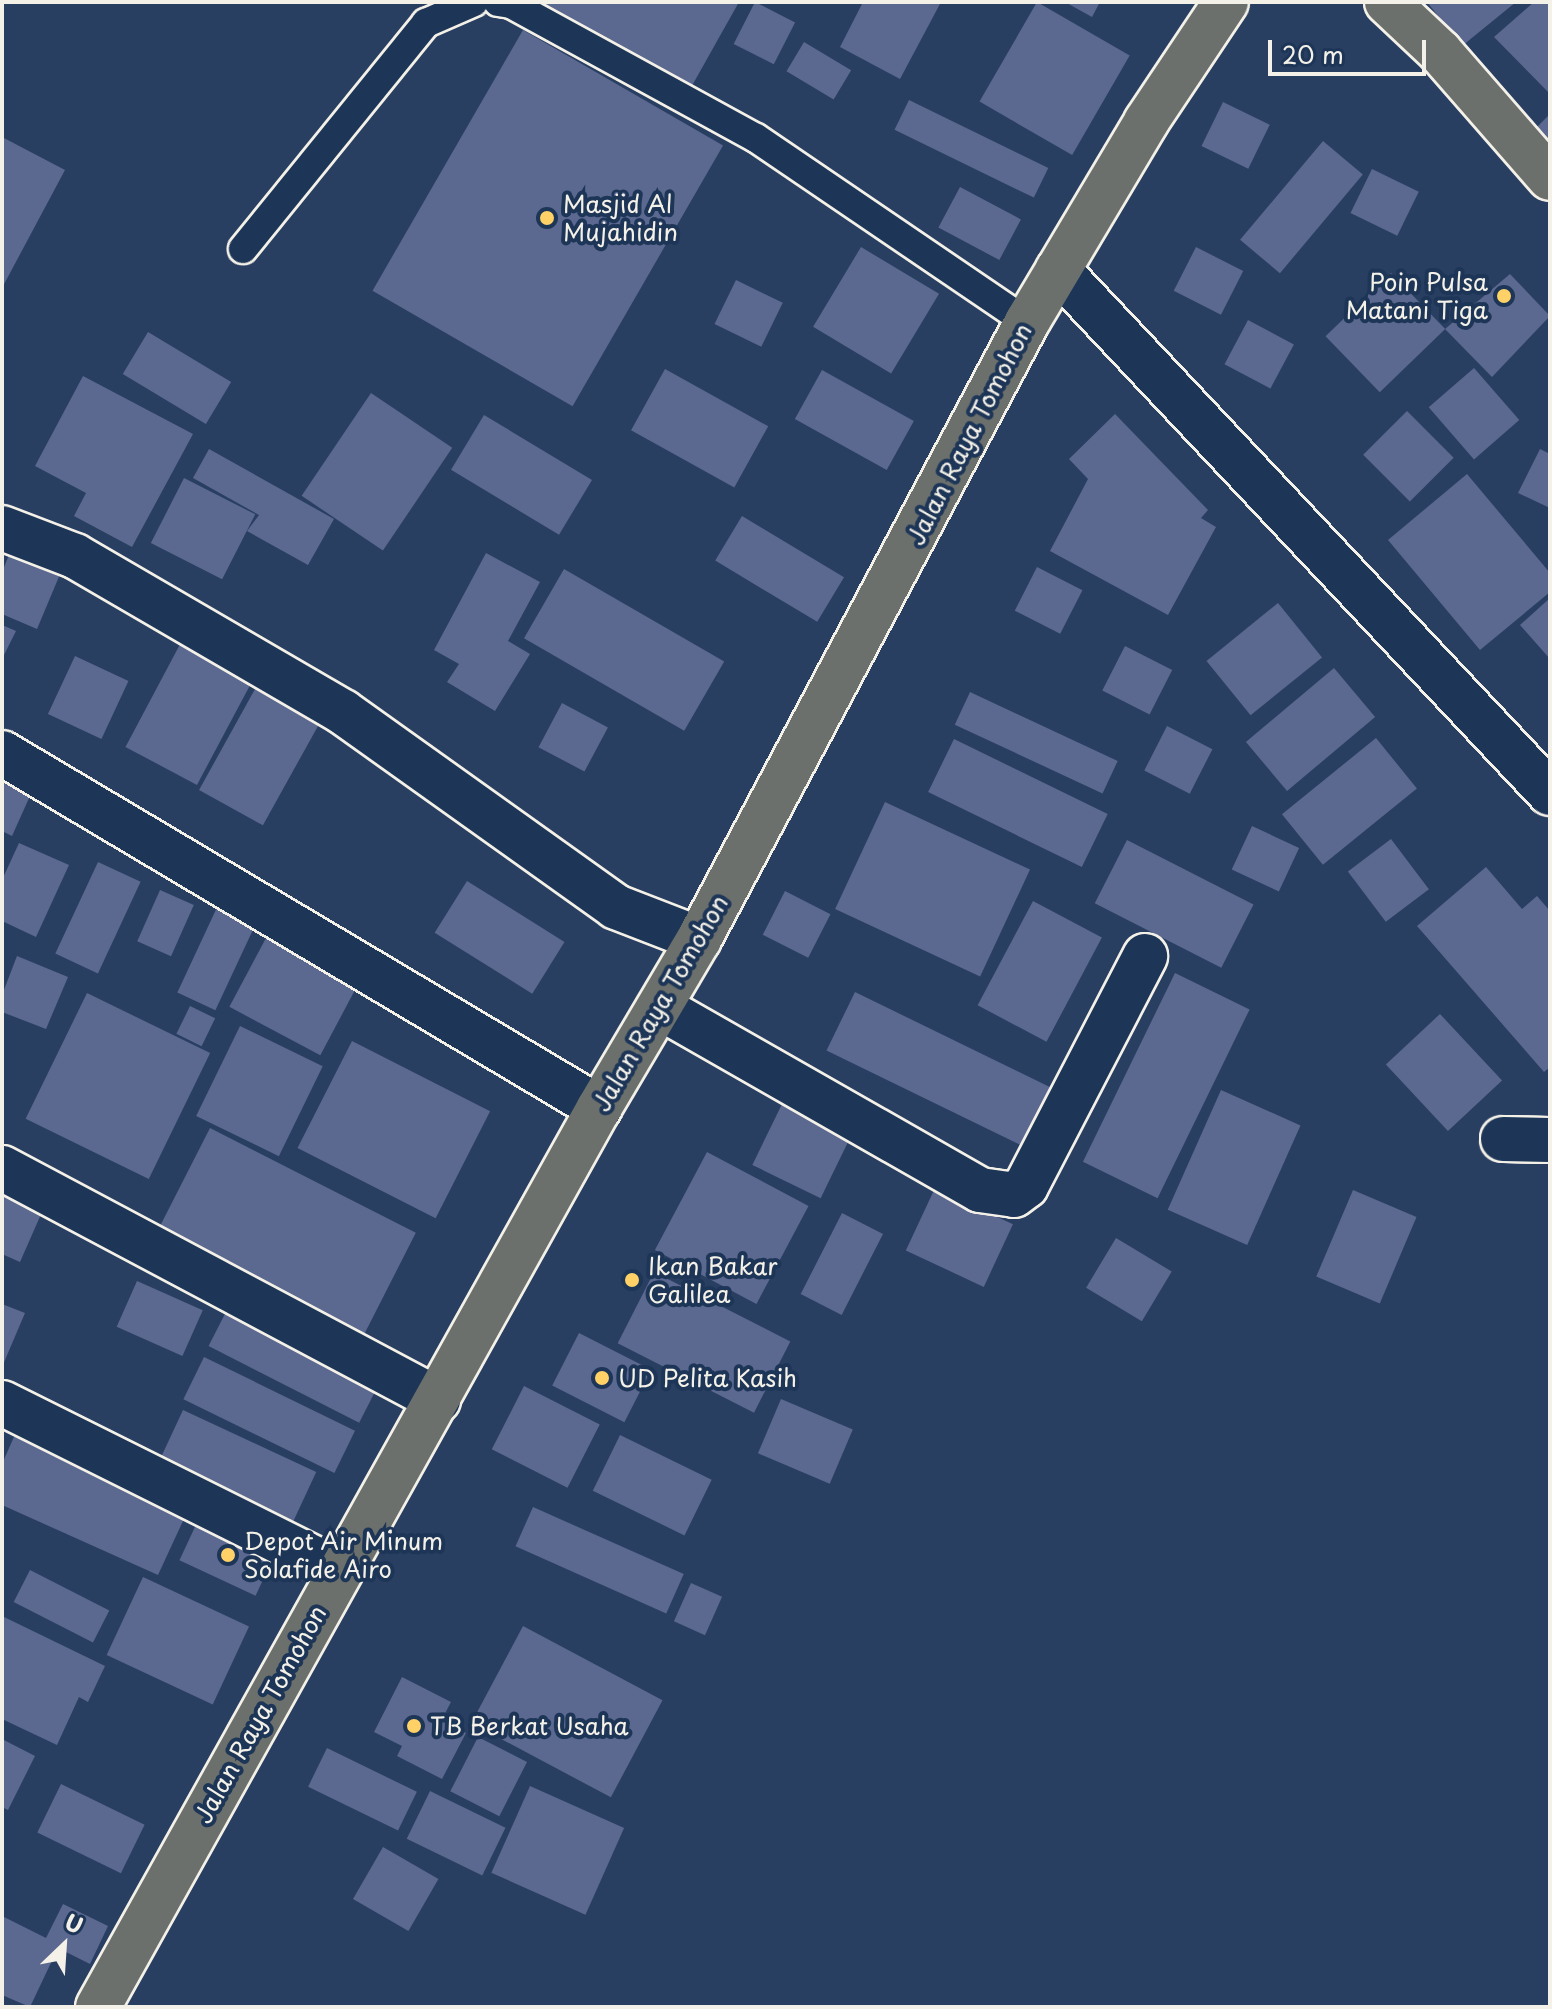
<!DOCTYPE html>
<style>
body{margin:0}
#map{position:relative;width:1552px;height:2009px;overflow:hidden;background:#293f62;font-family:"Playpen Sans",sans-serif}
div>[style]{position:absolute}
.building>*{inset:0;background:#5b6890;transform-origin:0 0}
.roads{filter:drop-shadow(2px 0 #f4f1e8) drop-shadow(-2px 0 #f4f1e8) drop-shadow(0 2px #f4f1e8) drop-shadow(0 -2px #f4f1e8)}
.lane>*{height:28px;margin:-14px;padding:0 14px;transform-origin:14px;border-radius:14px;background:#1d3557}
.street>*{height:44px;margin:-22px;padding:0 22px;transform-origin:22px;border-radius:22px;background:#1d3557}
.highway>*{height:44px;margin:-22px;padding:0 22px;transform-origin:22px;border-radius:22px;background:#6c706d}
.dots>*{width:22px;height:22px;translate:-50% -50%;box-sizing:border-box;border:4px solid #1d3557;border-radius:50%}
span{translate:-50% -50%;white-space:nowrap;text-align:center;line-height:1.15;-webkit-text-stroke:8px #1d3557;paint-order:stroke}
.poi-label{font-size:24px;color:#f4f1e8}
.left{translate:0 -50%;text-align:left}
.right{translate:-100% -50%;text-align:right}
.street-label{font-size:24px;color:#f4f1e8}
.frame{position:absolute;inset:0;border:4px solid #f4f1e8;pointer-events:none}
.north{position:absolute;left:24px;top:1905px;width:80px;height:80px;-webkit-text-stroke:6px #1d3557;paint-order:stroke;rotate:25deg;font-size:22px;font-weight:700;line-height:32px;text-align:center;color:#f4f1e8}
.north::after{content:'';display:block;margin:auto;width:28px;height:36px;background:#f4f1e8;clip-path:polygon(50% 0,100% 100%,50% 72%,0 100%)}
.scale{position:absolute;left:1268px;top:40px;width:158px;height:36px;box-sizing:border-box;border:4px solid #f4f1e8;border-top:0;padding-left:10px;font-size:24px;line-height:28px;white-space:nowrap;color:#f4f1e8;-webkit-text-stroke:6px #1d3557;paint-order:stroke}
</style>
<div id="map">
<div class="building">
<i style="clip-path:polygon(535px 2px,739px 2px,689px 91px)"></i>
<i style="left:755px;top:2px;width:45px;height:47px;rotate:27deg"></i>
<i style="clip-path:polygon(863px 2px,941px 2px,900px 79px,840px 47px)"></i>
<i style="left:1037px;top:2px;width:107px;height:115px;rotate:30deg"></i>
<i style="clip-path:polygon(1065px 2px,1100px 2px,1092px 17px)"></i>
<i style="clip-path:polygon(1427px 2px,1516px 2px,1462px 46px)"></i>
<i style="clip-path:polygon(1534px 2px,1550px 2px,1550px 94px,1494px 37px)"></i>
<i style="left:523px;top:30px;width:231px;height:301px;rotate:30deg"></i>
<i style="left:804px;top:42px;width:55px;height:34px;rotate:31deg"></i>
<i style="left:909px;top:100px;width:155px;height:33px;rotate:26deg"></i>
<i style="left:1223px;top:102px;width:52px;height:49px;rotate:26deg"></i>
<i style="clip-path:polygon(1550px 114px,1550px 156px,1529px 135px)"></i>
<i style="clip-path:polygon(2px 137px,65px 170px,2px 288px)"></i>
<i style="left:1323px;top:141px;width:52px;height:129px;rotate:40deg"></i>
<i style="left:1372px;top:169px;width:52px;height:49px;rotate:26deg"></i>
<i style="left:960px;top:187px;width:69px;height:46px;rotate:28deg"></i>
<i style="left:861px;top:247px;width:91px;height:93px;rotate:31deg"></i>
<i style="left:1196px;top:247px;width:53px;height:49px;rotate:27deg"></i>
<i style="left:1391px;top:273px;width:78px;height:91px;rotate:46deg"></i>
<i style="clip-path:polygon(1510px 274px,1550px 316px,1492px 377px,1445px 329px)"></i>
<i style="left:736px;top:280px;width:52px;height:49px;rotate:26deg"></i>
<i style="left:1248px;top:320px;width:52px;height:50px;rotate:28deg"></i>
<i style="left:148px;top:332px;width:97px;height:49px;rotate:31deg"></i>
<i style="left:1474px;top:368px;width:69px;height:60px;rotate:49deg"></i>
<i style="left:665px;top:369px;width:118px;height:70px;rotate:29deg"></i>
<i style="left:822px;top:370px;width:105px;height:56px;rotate:29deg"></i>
<i style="clip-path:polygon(83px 376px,193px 434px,132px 547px,74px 516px,86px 493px,35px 466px)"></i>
<i style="left:371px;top:393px;width:98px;height:124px;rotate:34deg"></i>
<i style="left:1407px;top:411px;width:66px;height:62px;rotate:45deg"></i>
<i style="clip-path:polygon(1115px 414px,1208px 510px,1201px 518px,1216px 527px,1168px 615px,1050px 551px,1088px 479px,1069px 459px)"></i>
<i style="left:484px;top:415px;width:126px;height:64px;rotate:31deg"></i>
<i style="clip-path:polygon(209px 449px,334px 519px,308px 565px,247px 531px,259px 515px,193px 478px)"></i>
<i style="clip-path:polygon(1540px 449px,1550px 454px,1550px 508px,1518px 493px)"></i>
<i style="clip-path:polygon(1467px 474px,1550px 573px,1550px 592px,1480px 650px,1388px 540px)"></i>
<i style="left:184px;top:478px;width:80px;height:73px;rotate:27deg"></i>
<i style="left:742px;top:516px;width:119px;height:52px;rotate:31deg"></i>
<i style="clip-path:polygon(16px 538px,66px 560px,37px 629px,2px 614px,2px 572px)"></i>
<i style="clip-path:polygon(486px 553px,540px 582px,508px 641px,530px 654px,495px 711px,447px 682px,459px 664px,434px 650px)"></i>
<i style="left:1037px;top:567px;width:51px;height:49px;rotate:27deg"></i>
<i style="left:564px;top:569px;width:185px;height:80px;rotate:30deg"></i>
<i style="clip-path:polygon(1550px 598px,1550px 659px,1520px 625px)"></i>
<i style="left:1278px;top:603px;width:70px;height:92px;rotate:51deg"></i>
<i style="clip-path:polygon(2px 625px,16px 631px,2px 659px)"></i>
<i style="left:186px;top:633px;width:81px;height:129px;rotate:28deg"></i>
<i style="left:1125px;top:646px;width:53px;height:50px;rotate:27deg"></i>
<i style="left:75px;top:656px;width:59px;height:64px;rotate:25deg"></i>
<i style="left:1334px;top:668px;width:64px;height:115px;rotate:50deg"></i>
<i style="left:265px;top:671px;width:73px;height:136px;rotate:29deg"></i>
<i style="left:970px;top:692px;width:163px;height:36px;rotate:25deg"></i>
<i style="left:562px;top:703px;width:52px;height:50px;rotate:28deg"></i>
<i style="left:1167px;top:726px;width:51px;height:50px;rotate:27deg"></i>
<i style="left:1376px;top:738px;width:65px;height:121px;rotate:51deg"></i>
<i style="left:954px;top:739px;width:171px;height:59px;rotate:26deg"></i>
<i style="clip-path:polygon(2px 773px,34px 787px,12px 836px,2px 831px)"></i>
<i style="left:885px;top:802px;width:160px;height:118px;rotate:25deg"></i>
<i style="left:1252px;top:826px;width:52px;height:48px;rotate:25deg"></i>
<i style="left:1391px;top:839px;width:63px;height:54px;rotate:53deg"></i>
<i style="left:1127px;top:840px;width:142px;height:71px;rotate:27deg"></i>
<i style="clip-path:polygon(19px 843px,69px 865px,36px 937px,2px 921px,2px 880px)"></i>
<i style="left:98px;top:862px;width:47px;height:101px;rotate:25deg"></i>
<i style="clip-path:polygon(1486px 867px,1522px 909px,1537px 896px,1550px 911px,1550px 1067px,1544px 1072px,1417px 926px)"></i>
<i style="left:467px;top:881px;width:115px;height:61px;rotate:32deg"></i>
<i style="left:160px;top:890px;width:37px;height:56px;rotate:24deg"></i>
<i style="left:785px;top:891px;width:51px;height:49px;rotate:27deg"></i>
<i style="left:220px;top:901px;width:42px;height:101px;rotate:25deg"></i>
<i style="left:1033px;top:901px;width:78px;height:118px;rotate:28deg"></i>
<i style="left:266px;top:938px;width:103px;height:78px;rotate:28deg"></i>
<i style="clip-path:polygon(17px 956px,68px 977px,46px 1029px,2px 1012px,2px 995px)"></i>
<i style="left:1175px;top:973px;width:83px;height:210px;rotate:26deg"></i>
<i style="left:855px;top:992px;width:227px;height:65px;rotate:26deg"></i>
<i style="left:87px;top:993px;width:137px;height:140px;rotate:26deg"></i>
<i style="left:190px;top:1006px;width:28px;height:31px;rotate:26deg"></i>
<i style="left:1440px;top:1014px;width:91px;height:74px;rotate:47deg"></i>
<i style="left:240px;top:1026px;width:92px;height:100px;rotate:26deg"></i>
<i style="left:352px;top:1041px;width:155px;height:120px;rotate:27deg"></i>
<i style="left:1221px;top:1090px;width:87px;height:131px;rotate:24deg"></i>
<i style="left:783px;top:1102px;width:76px;height:70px;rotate:26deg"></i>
<i style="left:210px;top:1128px;width:231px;height:119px;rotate:27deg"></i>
<i style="left:707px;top:1152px;width:115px;height:111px;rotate:28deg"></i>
<i style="left:935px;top:1188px;width:86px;height:69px;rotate:25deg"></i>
<i style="left:1353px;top:1190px;width:69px;height:94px;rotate:23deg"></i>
<i style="clip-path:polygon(3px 1195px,42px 1212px,20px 1262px,2px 1254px)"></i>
<i style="left:842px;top:1213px;width:46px;height:91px;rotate:27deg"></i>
<i style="left:1116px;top:1238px;width:65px;height:58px;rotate:31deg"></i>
<i style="left:654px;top:1272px;width:153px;height:80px;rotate:27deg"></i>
<i style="left:137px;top:1281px;width:72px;height:50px;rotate:24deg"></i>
<i style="clip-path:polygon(2px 1304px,25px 1313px,2px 1367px)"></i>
<i style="left:229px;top:1306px;width:169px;height:45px;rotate:27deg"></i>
<i style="left:579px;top:1333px;width:81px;height:59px;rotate:27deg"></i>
<i style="left:204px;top:1357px;width:168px;height:47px;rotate:26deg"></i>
<i style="left:524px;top:1386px;width:85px;height:71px;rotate:27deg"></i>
<i style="left:781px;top:1399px;width:78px;height:59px;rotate:23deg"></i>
<i style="left:183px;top:1410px;width:147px;height:68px;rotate:25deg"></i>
<i style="clip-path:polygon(17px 1430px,189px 1508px,158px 1575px,2px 1505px,2px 1464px)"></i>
<i style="left:620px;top:1435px;width:102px;height:62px;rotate:26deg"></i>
<i style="left:533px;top:1507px;width:165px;height:43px;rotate:24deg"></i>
<i style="left:201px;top:1514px;width:84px;height:51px;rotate:25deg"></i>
<i style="left:30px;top:1570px;width:89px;height:36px;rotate:27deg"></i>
<i style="left:143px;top:1577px;width:117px;height:86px;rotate:25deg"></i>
<i style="left:691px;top:1583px;width:34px;height:42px;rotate:24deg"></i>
<i style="clip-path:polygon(2px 1616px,105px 1666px,88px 1702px,79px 1697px,57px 1745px,2px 1719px)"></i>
<i style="left:523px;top:1626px;width:158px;height:110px;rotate:28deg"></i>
<i style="clip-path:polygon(402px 1677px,451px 1702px,441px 1721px,466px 1733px,442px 1779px,397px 1756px,402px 1746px,374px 1732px)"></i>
<i style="left:478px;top:1737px;width:55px;height:61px;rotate:27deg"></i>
<i style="clip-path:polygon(2px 1739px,35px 1756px,8px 1810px,2px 1807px)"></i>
<i style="left:327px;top:1748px;width:100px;height:43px;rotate:26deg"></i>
<i style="left:61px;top:1784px;width:93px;height:54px;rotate:26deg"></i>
<i style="left:530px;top:1786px;width:103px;height:95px;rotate:24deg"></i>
<i style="left:430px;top:1791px;width:84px;height:53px;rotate:26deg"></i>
<i style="left:383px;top:1847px;width:64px;height:60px;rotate:30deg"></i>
<i style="clip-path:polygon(63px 1904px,108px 1926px,90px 1964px,58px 1948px,30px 2007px,2px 1995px,2px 1916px,46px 1938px)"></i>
</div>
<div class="roads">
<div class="lane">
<i style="left:498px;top:2px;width:13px;rotate:9deg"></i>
<i style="left:511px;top:4px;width:279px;rotate:28.7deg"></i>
<i style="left:756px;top:138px;width:328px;rotate:34.2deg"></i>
<i style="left:243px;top:249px;width:291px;rotate:-51deg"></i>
<i style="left:426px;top:23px;width:52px;rotate:-23.6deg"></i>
</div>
<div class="street">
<i style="left:1058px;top:270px;width:718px;rotate:46.75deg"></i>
<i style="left:2px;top:528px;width:78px;rotate:21deg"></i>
<i style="left:75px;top:556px;width:310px;rotate:30.2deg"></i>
<i style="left:343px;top:712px;width:335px;rotate:35.5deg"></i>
<i style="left:616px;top:907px;width:89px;rotate:21.1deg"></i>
<i style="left:2px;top:753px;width:695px;rotate:30.74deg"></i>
<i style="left:661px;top:1008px;width:367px;rotate:29.7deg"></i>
<i style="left:980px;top:1190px;width:34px;rotate:8deg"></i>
<i style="left:1014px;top:1195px;width:15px;rotate:-37deg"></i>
<i style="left:1026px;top:1186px;width:259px;rotate:-62.6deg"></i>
<i style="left:1503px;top:1139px;width:47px;rotate:1.2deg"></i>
<i style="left:2px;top:1168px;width:494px;rotate:28deg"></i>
<i style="left:2px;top:1403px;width:377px;rotate:26.5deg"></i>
</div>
<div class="highway">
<i style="left:1387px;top:2px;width:73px;rotate:43.3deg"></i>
<i style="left:1440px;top:52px;width:167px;rotate:48.9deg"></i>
<i style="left:98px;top:2007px;width:1029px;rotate:-60.87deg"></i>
<i style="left:599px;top:1108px;width:196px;rotate:-59.4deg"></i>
<i style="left:699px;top:939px;width:699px;rotate:-62deg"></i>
<i style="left:1027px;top:322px;width:233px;rotate:-59.2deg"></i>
<i style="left:1146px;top:122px;width:144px;rotate:-56.3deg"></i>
</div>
</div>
<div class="dots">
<i style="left:547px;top:218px;background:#ffd166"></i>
<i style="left:1504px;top:296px;background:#ffd166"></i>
<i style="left:632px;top:1280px;background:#ffd166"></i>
<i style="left:602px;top:1378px;background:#ffd166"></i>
<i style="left:228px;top:1555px;background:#ffd166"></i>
<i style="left:414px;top:1726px;background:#ffd166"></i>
</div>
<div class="poi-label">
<span class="left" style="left:563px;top:218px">Masjid Al<br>Mujahidin</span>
<span class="right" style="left:1488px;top:296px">Poin Pulsa<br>Matani Tiga</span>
<span class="left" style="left:648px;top:1280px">Ikan Bakar<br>Galilea</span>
<span class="left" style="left:618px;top:1378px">UD Pelita Kasih</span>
<span class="left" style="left:244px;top:1555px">Depot Air Minum<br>Solafide Airo</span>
<span class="left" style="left:430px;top:1726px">TB Berkat Usaha</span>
</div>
<div class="street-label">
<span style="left:969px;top:434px;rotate:-63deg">Jalan Raya Tomohon</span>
<span style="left:660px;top:1003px;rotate:-60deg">Jalan Raya Tomohon</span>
<span style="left:260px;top:1714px;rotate:-61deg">Jalan Raya Tomohon</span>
</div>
<div class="frame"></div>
<div class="north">U</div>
<div class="scale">20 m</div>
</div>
